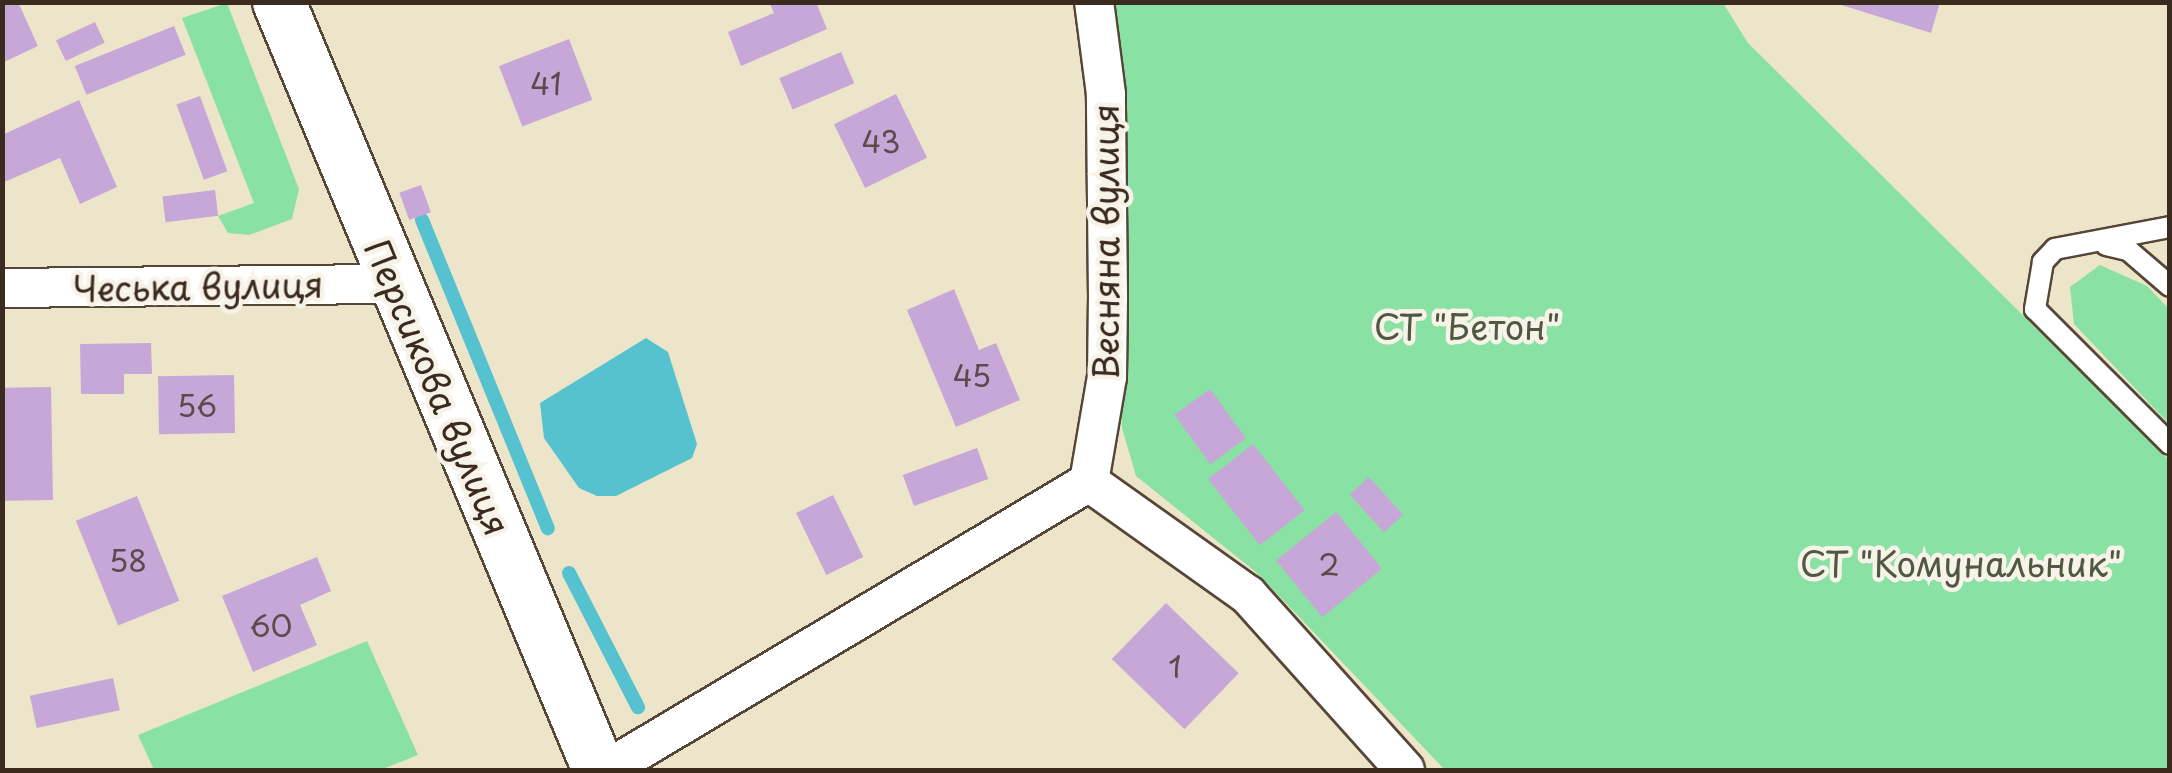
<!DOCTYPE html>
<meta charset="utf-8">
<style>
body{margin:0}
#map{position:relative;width:2172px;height:773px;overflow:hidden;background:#ede5c9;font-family:"Playpen Sans",sans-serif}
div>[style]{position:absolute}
.green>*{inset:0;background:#8ae1a4}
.water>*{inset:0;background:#56c2cf}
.stream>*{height:14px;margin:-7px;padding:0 7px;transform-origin:7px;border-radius:7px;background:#56c2cf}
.building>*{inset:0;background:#c7a7d7;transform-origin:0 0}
.roads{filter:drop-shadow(2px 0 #564638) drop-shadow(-2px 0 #564638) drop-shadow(0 2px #564638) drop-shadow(0 -2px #564638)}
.lane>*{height:20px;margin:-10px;padding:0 10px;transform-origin:10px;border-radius:10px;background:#fff}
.street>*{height:38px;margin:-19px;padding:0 19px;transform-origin:19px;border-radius:19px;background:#fff}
.secondary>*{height:52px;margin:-26px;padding:0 26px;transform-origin:26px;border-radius:26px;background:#fff}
span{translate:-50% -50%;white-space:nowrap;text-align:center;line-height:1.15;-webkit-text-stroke:9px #f7f3e8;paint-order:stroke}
.number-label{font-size:30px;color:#5e494c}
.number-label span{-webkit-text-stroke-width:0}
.street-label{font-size:35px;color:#3b2a1e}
.park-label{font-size:35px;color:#4f5840}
.frame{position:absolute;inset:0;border:5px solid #3b2a1e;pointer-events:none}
</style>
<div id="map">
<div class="green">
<i style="clip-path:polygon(227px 3px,299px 189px,292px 219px,249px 235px,228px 233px,218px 216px,254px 203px,182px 18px)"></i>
<i style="clip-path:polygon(1110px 3px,1723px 3px,1748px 43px,2169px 460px,2169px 770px,1445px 770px,1257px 573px,1136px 476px,1122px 428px)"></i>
<i style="clip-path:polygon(2100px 265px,2147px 286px,2169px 309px,2169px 424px,2074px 324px,2070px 287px)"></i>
<i style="clip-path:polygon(367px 641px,418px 755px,380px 770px,154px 770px,138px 735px)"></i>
</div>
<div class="water">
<i style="clip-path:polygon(646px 338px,668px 352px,697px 444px,692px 458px,616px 496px,597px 496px,579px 488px,544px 438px,540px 403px)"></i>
</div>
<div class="stream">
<i style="left:422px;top:220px;width:333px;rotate:67.8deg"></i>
<i style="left:569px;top:573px;width:151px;rotate:62.8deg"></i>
</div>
<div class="building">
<i style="clip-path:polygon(2px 2px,18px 2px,38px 46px,2px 63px)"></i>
<i style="clip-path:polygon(769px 2px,816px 2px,827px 29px,741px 66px,728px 32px,774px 13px)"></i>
<i style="clip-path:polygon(1832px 2px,1940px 2px,1931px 33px)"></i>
<i style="left:95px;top:22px;width:23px;height:43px;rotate:65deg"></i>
<i style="left:174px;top:26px;width:31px;height:107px;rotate:68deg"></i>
<i style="left:569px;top:39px;width:65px;height:75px;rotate:69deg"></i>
<i style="left:841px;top:52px;width:34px;height:67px;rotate:67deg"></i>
<i style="left:896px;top:94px;width:71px;height:69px;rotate:64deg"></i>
<i style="left:200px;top:96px;width:80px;height:25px;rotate:70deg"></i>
<i style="clip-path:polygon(79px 100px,117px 187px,80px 204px,60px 158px,2px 183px,2px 135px)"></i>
<i style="left:421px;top:185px;width:29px;height:23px;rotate:70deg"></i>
<i style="left:215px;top:190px;width:26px;height:53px;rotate:83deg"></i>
<i style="clip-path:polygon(954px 289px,979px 350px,996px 343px,1020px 400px,956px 427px,907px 310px)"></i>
<i style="clip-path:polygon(151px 343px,152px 374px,124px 374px,124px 394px,81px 394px,80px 344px)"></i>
<i style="left:234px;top:375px;width:58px;height:76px;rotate:89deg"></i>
<i style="left:51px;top:387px;width:113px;height:49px;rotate:89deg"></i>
<i style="left:1210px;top:389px;width:61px;height:44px;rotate:54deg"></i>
<i style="left:1253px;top:444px;width:84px;height:57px;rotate:52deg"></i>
<i style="left:977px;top:448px;width:33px;height:79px;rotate:70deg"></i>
<i style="left:1369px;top:477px;width:51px;height:26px;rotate:48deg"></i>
<i style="left:833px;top:495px;width:69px;height:41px;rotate:64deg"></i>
<i style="left:137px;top:496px;width:113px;height:66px;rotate:68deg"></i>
<i style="left:1336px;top:512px;width:73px;height:77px;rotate:51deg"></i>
<i style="clip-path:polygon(317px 557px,331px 591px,300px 605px,317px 645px,253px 672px,222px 596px)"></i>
<i style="left:1166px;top:603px;width:101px;height:78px;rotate:44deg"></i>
<i style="left:113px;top:678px;width:33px;height:85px;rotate:78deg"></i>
</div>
<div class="roads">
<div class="lane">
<i style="left:2170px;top:227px;width:117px;rotate:169.2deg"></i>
<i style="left:2055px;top:249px;width:18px;rotate:133deg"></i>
<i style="left:2043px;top:262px;width:48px;rotate:99.7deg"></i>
<i style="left:2035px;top:309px;width:191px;rotate:45deg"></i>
<i style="left:2106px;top:245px;width:23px;rotate:13deg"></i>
<i style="left:2128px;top:250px;width:55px;rotate:40.6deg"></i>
</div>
<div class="street">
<i style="left:2px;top:288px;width:392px;rotate:-0.6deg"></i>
<i style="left:1089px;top:482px;width:107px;rotate:-80.3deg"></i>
<i style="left:1107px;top:377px;width:79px;rotate:-89.3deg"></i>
<i style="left:1108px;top:298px;width:204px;rotate:-90.6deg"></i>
<i style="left:1106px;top:94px;width:93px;rotate:-97.4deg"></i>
<i style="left:1089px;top:482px;width:195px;rotate:35.4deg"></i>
<i style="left:1248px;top:595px;width:235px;rotate:48.1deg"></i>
<i style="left:606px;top:770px;width:562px;rotate:-30.81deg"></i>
</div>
<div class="secondary">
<i style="left:279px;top:2px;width:832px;rotate:67.38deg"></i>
</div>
</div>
<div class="number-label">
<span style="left:546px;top:83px">41</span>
<span style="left:881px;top:141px">43</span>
<span style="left:972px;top:375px">45</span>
<span style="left:197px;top:405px">56</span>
<span style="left:128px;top:560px">58</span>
<span style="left:1329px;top:564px">2</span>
<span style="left:271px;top:625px">60</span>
<span style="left:1175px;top:666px">1</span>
</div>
<div class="street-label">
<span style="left:1105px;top:242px;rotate:-90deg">Весняна вулиця</span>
<span style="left:198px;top:286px;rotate:-1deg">Чеська вулиця</span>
<span style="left:438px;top:387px;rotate:67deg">Персикова вулиця</span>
</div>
<div class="park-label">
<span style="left:1467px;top:326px">СТ "Бетон"</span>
<span style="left:1961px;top:563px">СТ "Комунальник"</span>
</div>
<div class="frame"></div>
</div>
